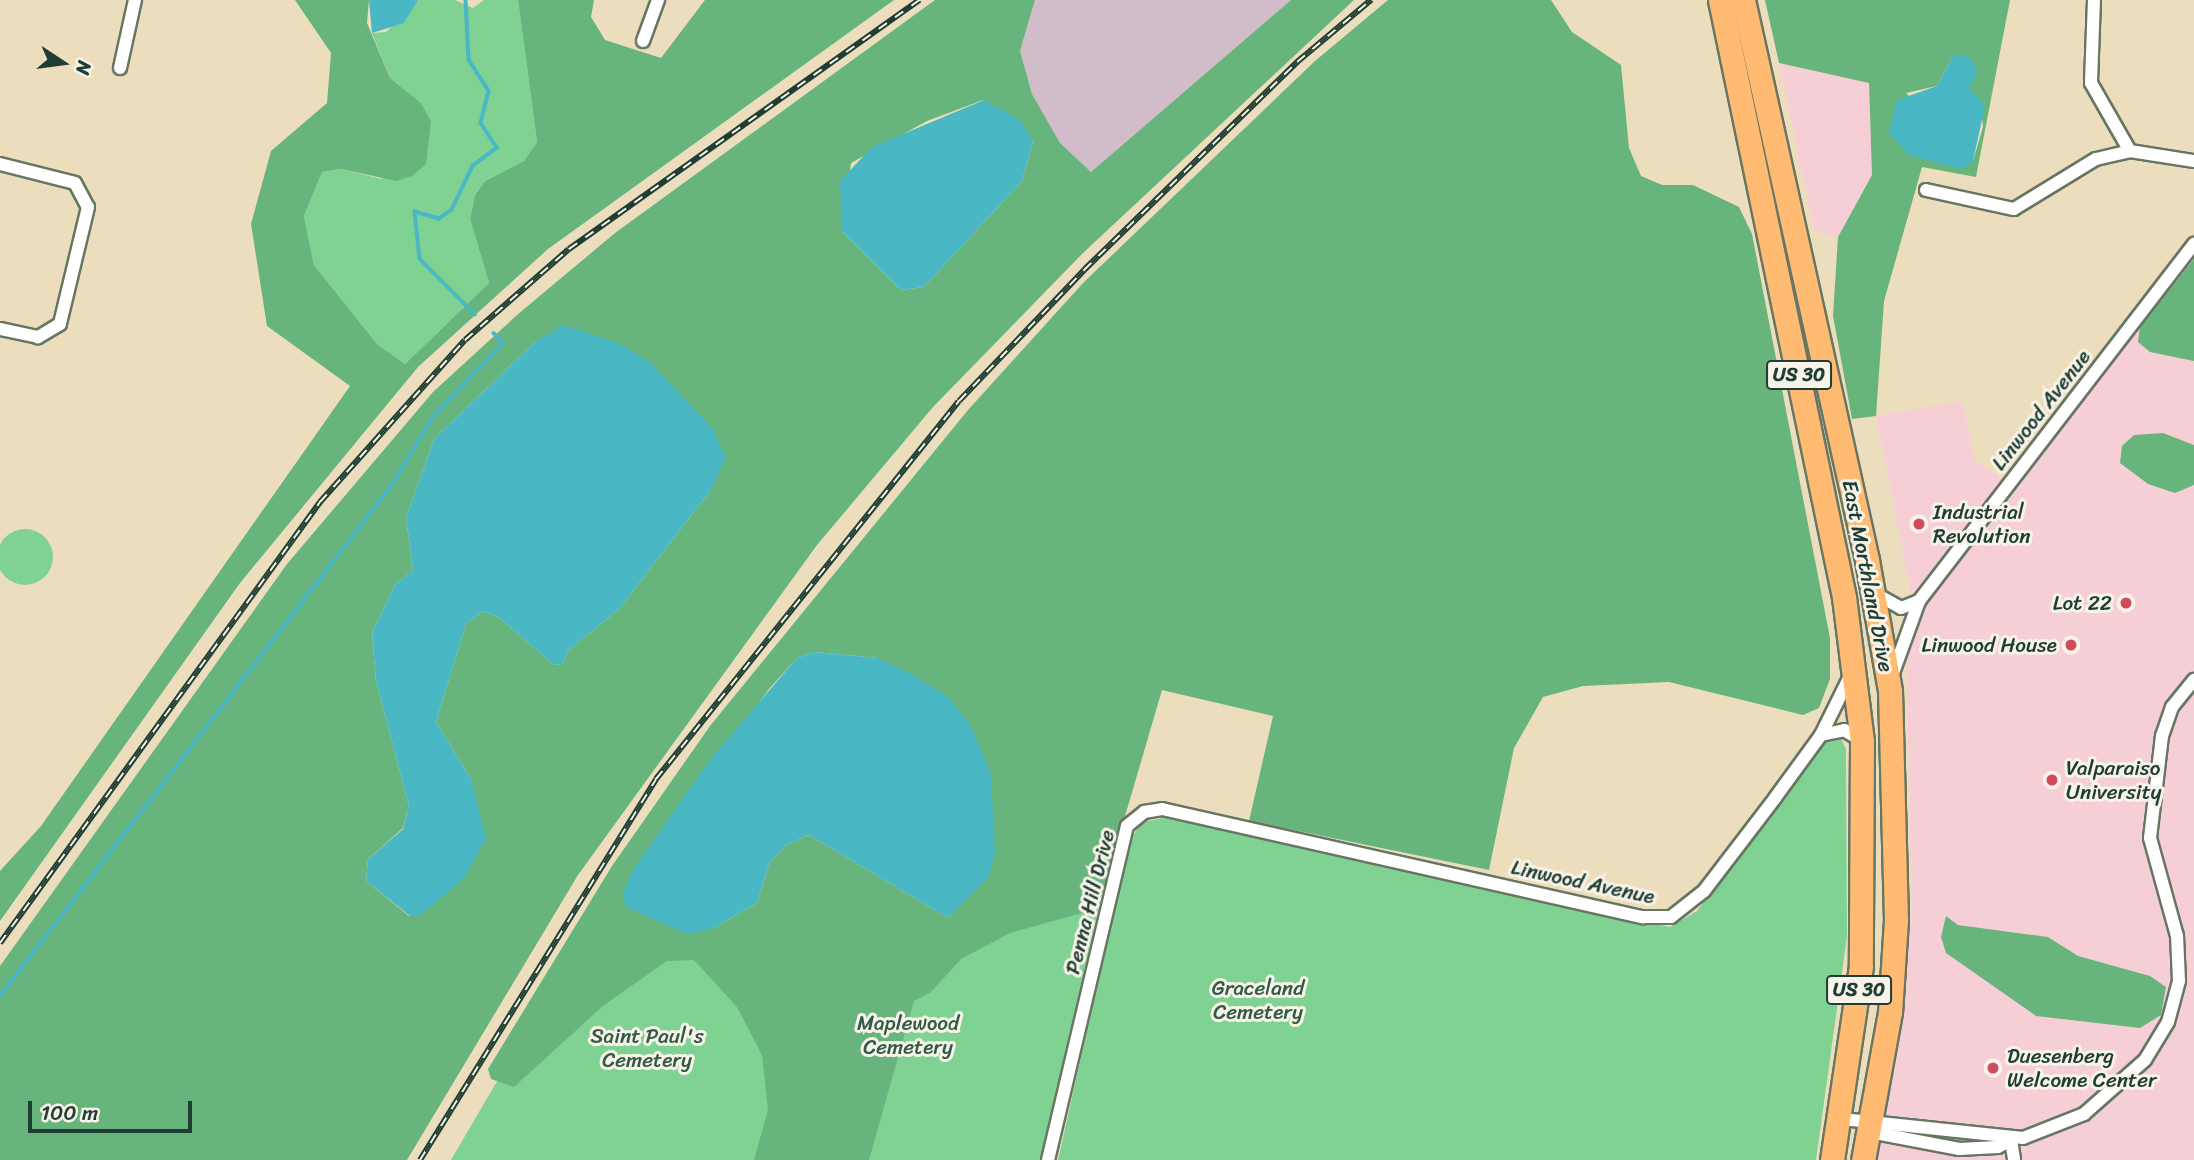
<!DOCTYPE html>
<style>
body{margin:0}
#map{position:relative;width:2194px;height:1160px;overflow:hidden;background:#ecdebc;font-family:Sriracha,sans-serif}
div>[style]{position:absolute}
.built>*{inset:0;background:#f6cfd6}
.industrial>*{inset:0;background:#d1bdc9}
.green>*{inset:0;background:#80d293}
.round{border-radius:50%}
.forest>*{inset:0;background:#68b47d}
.water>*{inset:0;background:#4ab8c4}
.stream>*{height:3.5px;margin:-1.75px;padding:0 1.75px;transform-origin:1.75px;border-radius:1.75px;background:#4ab8c4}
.roads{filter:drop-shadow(2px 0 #677564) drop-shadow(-2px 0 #677564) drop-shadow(0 2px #677564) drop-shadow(0 -2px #677564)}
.street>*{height:12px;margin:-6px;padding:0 6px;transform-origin:6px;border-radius:6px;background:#fff}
.highway>*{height:23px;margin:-11.5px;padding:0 11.5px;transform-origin:11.5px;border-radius:11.5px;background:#febb71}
.rail>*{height:6px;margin-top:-3px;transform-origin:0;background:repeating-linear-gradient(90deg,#f7f3e8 0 10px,#1f3d34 0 20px);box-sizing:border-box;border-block:2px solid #1f3d34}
.dots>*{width:19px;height:19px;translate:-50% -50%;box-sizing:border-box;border:4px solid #f7f3e8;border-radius:50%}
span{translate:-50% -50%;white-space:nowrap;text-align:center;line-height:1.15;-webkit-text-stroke:6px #f7f3e8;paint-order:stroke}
.shield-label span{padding:2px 5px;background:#f7f3e8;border:2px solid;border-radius:5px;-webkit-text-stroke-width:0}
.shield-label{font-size:19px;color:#1f3d34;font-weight:700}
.street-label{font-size:21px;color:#1f3d34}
.poi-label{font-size:21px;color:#1f3d34}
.left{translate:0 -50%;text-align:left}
.right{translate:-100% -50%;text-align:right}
.park-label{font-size:21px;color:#325b47}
.north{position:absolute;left:28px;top:28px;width:70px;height:70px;-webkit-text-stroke:5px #f7f3e8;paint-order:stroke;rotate:103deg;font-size:19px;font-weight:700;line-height:28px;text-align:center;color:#1f3d34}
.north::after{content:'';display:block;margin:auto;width:24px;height:32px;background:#1f3d34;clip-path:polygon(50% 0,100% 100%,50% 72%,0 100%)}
.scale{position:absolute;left:28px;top:1101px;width:164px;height:32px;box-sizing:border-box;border:4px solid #1f3d34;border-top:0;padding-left:9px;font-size:21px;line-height:24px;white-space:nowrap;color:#1f3d34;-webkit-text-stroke:5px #f7f3e8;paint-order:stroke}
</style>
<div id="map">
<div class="built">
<i style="clip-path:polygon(1779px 63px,1869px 83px,1872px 175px,1838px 237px,1814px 231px)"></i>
<i style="clip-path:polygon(2194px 244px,2194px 1160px,1863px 1160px,1896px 920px,1912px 921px,1906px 641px,1919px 601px)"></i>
<i style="clip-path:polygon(1963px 401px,1974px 460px,2003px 479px,1912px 599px,1876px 416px)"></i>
</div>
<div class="industrial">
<i style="clip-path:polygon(1035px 0,1291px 0,1091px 172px,1060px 143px,1032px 94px,1020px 51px)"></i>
</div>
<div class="green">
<i style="clip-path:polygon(418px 0,455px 0,473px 8px,484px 0,518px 0,537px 142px,524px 161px,485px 181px,475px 195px,470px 219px,489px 283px,405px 364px,377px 344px,314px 265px,304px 216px,322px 172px,341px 169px,382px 179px,420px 102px,390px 78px,372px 33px,386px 32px)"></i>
<i class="round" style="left:-3px;top:529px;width:56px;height:56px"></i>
<i style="clip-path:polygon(1840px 736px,1846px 749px,1847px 936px,1816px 1160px,1058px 1160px,1130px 840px,1142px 822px,1168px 817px,1670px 927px,1697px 911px,1827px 738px)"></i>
<i style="clip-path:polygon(1101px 898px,1040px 1160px,451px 1160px,580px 939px,948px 918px)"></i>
</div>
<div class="forest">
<i style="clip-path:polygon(295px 0,369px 0,367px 23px,390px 78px,420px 102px,431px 121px,426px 164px,412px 176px,396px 181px,341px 169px,322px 172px,304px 216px,314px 265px,377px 344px,405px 364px,489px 283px,470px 219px,475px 195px,485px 181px,524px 161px,537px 142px,518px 0,594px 0,591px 17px,605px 40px,661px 58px,705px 0,894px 0,548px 249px,418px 367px,240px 583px,0 921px,0 871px,41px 826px,350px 386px,267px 326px,251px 224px,271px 151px,327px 103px,331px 53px)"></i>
<i style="clip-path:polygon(evenodd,935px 0,1035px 0,1020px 51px,1032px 94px,1060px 143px,1091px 172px,1291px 0,1354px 0,1083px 253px,933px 407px,817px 545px,578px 875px,407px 1160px,0 1160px,0 966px,287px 564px,433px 392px,517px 315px,615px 233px,935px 0,983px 100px,1033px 141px,1022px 181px,924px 287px,901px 290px,842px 231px,851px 163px,927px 121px,983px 100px,935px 0,535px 342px,711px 490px,619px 609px,568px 651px,563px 664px,554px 665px,498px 617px,483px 611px,466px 624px,436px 722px,471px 779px,409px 916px,366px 881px,368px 859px,403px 828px,409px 806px,376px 681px,372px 633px,395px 585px,413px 570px,406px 518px,434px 439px,535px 342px)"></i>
<i style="clip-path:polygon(evenodd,1388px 0,1551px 0,1572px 32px,1621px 65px,1629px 148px,1641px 176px,1662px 185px,1693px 185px,1739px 207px,1752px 234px,1830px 638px,1830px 679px,1819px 708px,1803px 715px,1669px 682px,1583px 686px,1543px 697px,1514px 748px,1489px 870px,1249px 821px,1273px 716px,1162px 690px,1101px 898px,1082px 913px,1010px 933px,961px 959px,931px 992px,914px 1001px,869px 1160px,754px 1160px,768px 1110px,762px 1055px,737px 1007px,694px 960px,667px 961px,604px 1005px,514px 1087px,491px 1079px,488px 1069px,612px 866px,710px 726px,968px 410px,1084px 282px,1315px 61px,1388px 0,815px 652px,877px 658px,992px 824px,994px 854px,948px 918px,809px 835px,786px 845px,770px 862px,757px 903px,714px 928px,657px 839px,769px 689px,797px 658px,815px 652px)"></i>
<i style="clip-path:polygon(evenodd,1765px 0,2010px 0,1976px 177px,1922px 167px,1884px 301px,1876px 416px,1852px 419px,1833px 316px,1838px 237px,1872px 175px,1869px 83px,1779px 63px,1765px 0,1954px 54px,1972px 97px,1980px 100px,1983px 127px,1973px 161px,1906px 93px,1937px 86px,1954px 54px)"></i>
<i style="clip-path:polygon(2194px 259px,2194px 361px,2150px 352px,2138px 342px,2140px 327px)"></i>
<i style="clip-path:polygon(2163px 433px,2194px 445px,2194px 485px,2175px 493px,2148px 484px,2120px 463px,2122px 446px,2134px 435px)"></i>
<i style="clip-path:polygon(1946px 916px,1958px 925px,2048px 937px,2078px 956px,2150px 976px,2166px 987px,2161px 1015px,2140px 1028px,2036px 1016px,1946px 953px,1941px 937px)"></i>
</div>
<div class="water">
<i style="clip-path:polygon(369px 0,418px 0,404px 23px,372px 33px)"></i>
<i style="clip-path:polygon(1954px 54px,1971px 57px,1977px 74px,1969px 87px,1985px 106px,1973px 161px,1961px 169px,1909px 155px,1889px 134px,1897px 100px,1937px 86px)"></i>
<i style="clip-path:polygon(984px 100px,1020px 120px,1033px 141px,1022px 181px,924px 287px,901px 290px,842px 231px,840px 181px,872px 147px)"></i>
<i style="clip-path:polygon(563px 325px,618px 343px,651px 363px,712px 428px,726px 457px,711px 490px,619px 609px,568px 651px,563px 664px,554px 665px,498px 617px,483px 611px,466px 624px,436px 722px,471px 779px,486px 838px,464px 878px,422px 914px,410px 916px,366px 881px,368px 859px,403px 829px,409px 806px,376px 681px,372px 633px,395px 585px,413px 570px,406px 518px,434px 439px,535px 342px)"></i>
<i style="clip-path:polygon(815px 652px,877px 658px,912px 674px,948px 697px,971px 726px,991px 774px,995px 854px,988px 878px,948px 918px,809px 835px,786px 845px,770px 862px,757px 903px,714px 928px,687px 934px,626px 907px,622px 895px,633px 870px,712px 757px,797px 658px)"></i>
</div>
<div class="stream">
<i style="left:466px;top:0;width:60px;rotate:87.1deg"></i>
<i style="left:469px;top:60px;width:37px;rotate:57deg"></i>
<i style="left:489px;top:91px;width:33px;rotate:104deg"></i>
<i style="left:481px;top:123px;width:30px;rotate:57deg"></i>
<i style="left:497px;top:148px;width:30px;rotate:143deg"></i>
<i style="left:473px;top:166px;width:49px;rotate:115.5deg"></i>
<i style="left:452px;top:210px;width:16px;rotate:145deg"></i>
<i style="left:439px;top:219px;width:25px;rotate:-164deg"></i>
<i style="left:415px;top:212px;width:47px;rotate:83.9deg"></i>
<i style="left:420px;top:259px;width:78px;rotate:45deg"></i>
<i style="left:0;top:996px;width:644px;rotate:-52.51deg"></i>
<i style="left:392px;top:485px;width:79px;rotate:-58.9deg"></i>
<i style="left:433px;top:417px;width:102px;rotate:-46.6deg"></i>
<i style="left:503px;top:343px;width:13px;rotate:-135deg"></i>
</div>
<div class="roads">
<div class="street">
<i style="left:2094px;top:0;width:83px;rotate:92.1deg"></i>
<i style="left:2091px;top:83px;width:78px;rotate:60.2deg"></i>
<i style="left:643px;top:41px;width:44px;rotate:-69.9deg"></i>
<i style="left:120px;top:68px;width:70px;rotate:-77.6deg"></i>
<i style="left:0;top:164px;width:77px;rotate:14.2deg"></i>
<i style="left:75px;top:183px;width:27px;rotate:62deg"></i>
<i style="left:88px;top:207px;width:120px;rotate:103.5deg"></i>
<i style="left:60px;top:324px;width:26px;rotate:149deg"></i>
<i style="left:38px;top:337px;width:39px;rotate:-168deg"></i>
<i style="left:1926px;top:190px;width:90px;rotate:12.2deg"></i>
<i style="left:2014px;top:209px;width:96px;rotate:-31.4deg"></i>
<i style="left:2096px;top:159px;width:35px;rotate:-13deg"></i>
<i style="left:2130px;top:151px;width:65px;rotate:8.9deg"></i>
<i style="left:1874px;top:593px;width:31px;rotate:29deg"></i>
<i style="left:1901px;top:608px;width:19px;rotate:-21deg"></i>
<i style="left:1893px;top:673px;width:77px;rotate:-70.1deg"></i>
<i style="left:1919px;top:601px;width:451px;rotate:-52.4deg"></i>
<i style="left:1821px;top:735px;width:24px;rotate:-12deg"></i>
<i style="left:1844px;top:730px;width:21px;rotate:31deg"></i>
<i style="left:1842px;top:1119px;width:182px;rotate:6deg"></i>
<i style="left:2023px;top:1138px;width:66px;rotate:-21.5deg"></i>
<i style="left:2084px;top:1114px;width:81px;rotate:-41.5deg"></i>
<i style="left:2145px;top:1060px;width:44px;rotate:-58.8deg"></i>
<i style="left:2168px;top:1022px;width:42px;rotate:-75deg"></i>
<i style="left:2179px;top:981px;width:45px;rotate:-92.5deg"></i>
<i style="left:2177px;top:936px;width:102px;rotate:-105.4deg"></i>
<i style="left:2150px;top:838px;width:103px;rotate:-83.3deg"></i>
<i style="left:2162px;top:736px;width:31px;rotate:-71deg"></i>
<i style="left:2172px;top:707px;width:35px;rotate:-51deg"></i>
<i style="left:1865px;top:1131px;width:96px;rotate:10.8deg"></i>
<i style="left:1959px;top:1149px;width:39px;rotate:-3deg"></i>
<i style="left:1998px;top:1147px;width:15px;rotate:-28deg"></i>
<i style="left:2011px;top:1140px;width:20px;rotate:81deg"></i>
<i style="left:1048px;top:1160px;width:343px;rotate:-76.7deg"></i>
<i style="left:1127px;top:826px;width:22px;rotate:-39deg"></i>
<i style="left:1144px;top:812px;width:18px;rotate:-9deg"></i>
<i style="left:1162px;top:809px;width:493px;rotate:12.7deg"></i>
<i style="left:1643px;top:917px;width:28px"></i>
<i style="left:1671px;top:917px;width:42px;rotate:-38.2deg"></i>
<i style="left:1704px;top:891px;width:117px;rotate:-52.6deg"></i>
<i style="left:1775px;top:798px;width:78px;rotate:-53.9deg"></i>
<i style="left:1821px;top:735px;width:66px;rotate:-63.8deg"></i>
</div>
<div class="highway">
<i style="left:1720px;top:0;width:610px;rotate:78.27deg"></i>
<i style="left:1844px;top:597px;width:145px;rotate:82.9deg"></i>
<i style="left:1862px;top:741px;width:225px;rotate:90.3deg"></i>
<i style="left:1861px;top:966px;width:196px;rotate:98.5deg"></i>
<i style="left:1743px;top:0;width:574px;rotate:77.51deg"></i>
<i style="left:1867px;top:560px;width:133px;rotate:80deg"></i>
<i style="left:1890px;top:691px;width:229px;rotate:88.5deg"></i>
<i style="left:1896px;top:920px;width:92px;rotate:93.7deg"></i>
<i style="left:1890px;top:1012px;width:150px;rotate:100.3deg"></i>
</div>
</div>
<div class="rail">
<i style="left:0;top:943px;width:545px;rotate:-54.03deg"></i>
<i style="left:320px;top:502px;width:217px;rotate:-48.2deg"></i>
<i style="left:465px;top:340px;width:138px;rotate:-41.2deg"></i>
<i style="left:569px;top:249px;width:430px;rotate:-35.4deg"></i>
<i style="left:420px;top:1160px;width:448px;rotate:-58.2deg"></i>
<i style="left:656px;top:779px;width:484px;rotate:-51.3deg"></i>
<i style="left:959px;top:401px;width:181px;rotate:-46.3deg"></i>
<i style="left:1084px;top:270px;width:298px;rotate:-44.3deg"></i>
<i style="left:1297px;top:62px;width:97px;rotate:-40deg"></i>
</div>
<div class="dots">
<i style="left:1919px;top:524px;background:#d1495b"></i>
<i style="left:2126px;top:603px;background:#d1495b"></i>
<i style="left:2071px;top:645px;background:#d1495b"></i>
<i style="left:2052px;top:780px;background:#d1495b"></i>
<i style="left:1993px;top:1068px;background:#d1495b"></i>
</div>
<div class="shield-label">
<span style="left:1799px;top:375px">US 30</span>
<span style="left:1859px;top:990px">US 30</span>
</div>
<div class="street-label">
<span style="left:2041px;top:410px;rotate:-52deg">Linwood Avenue</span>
<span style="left:1868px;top:576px;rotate:79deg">East Morthland Drive</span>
<span style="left:1583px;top:882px;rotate:12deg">Linwood Avenue</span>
<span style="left:1090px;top:902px;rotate:-76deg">Penna Hill Drive</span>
</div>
<div class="poi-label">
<span class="left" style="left:1933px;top:524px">Industrial<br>Revolution</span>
<span class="right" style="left:2112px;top:603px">Lot 22</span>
<span class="right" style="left:2057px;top:645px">Linwood House</span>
<span class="left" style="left:2066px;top:780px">Valparaiso<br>University</span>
<span class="left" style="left:2007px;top:1068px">Duesenberg<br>Welcome Center</span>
</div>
<div class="park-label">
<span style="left:1258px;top:1000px">Graceland<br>Cemetery</span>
<span style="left:908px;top:1035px">Maplewood<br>Cemetery</span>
<span style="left:647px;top:1048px">Saint Paul's<br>Cemetery</span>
</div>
<div class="north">N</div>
<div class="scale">100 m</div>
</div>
